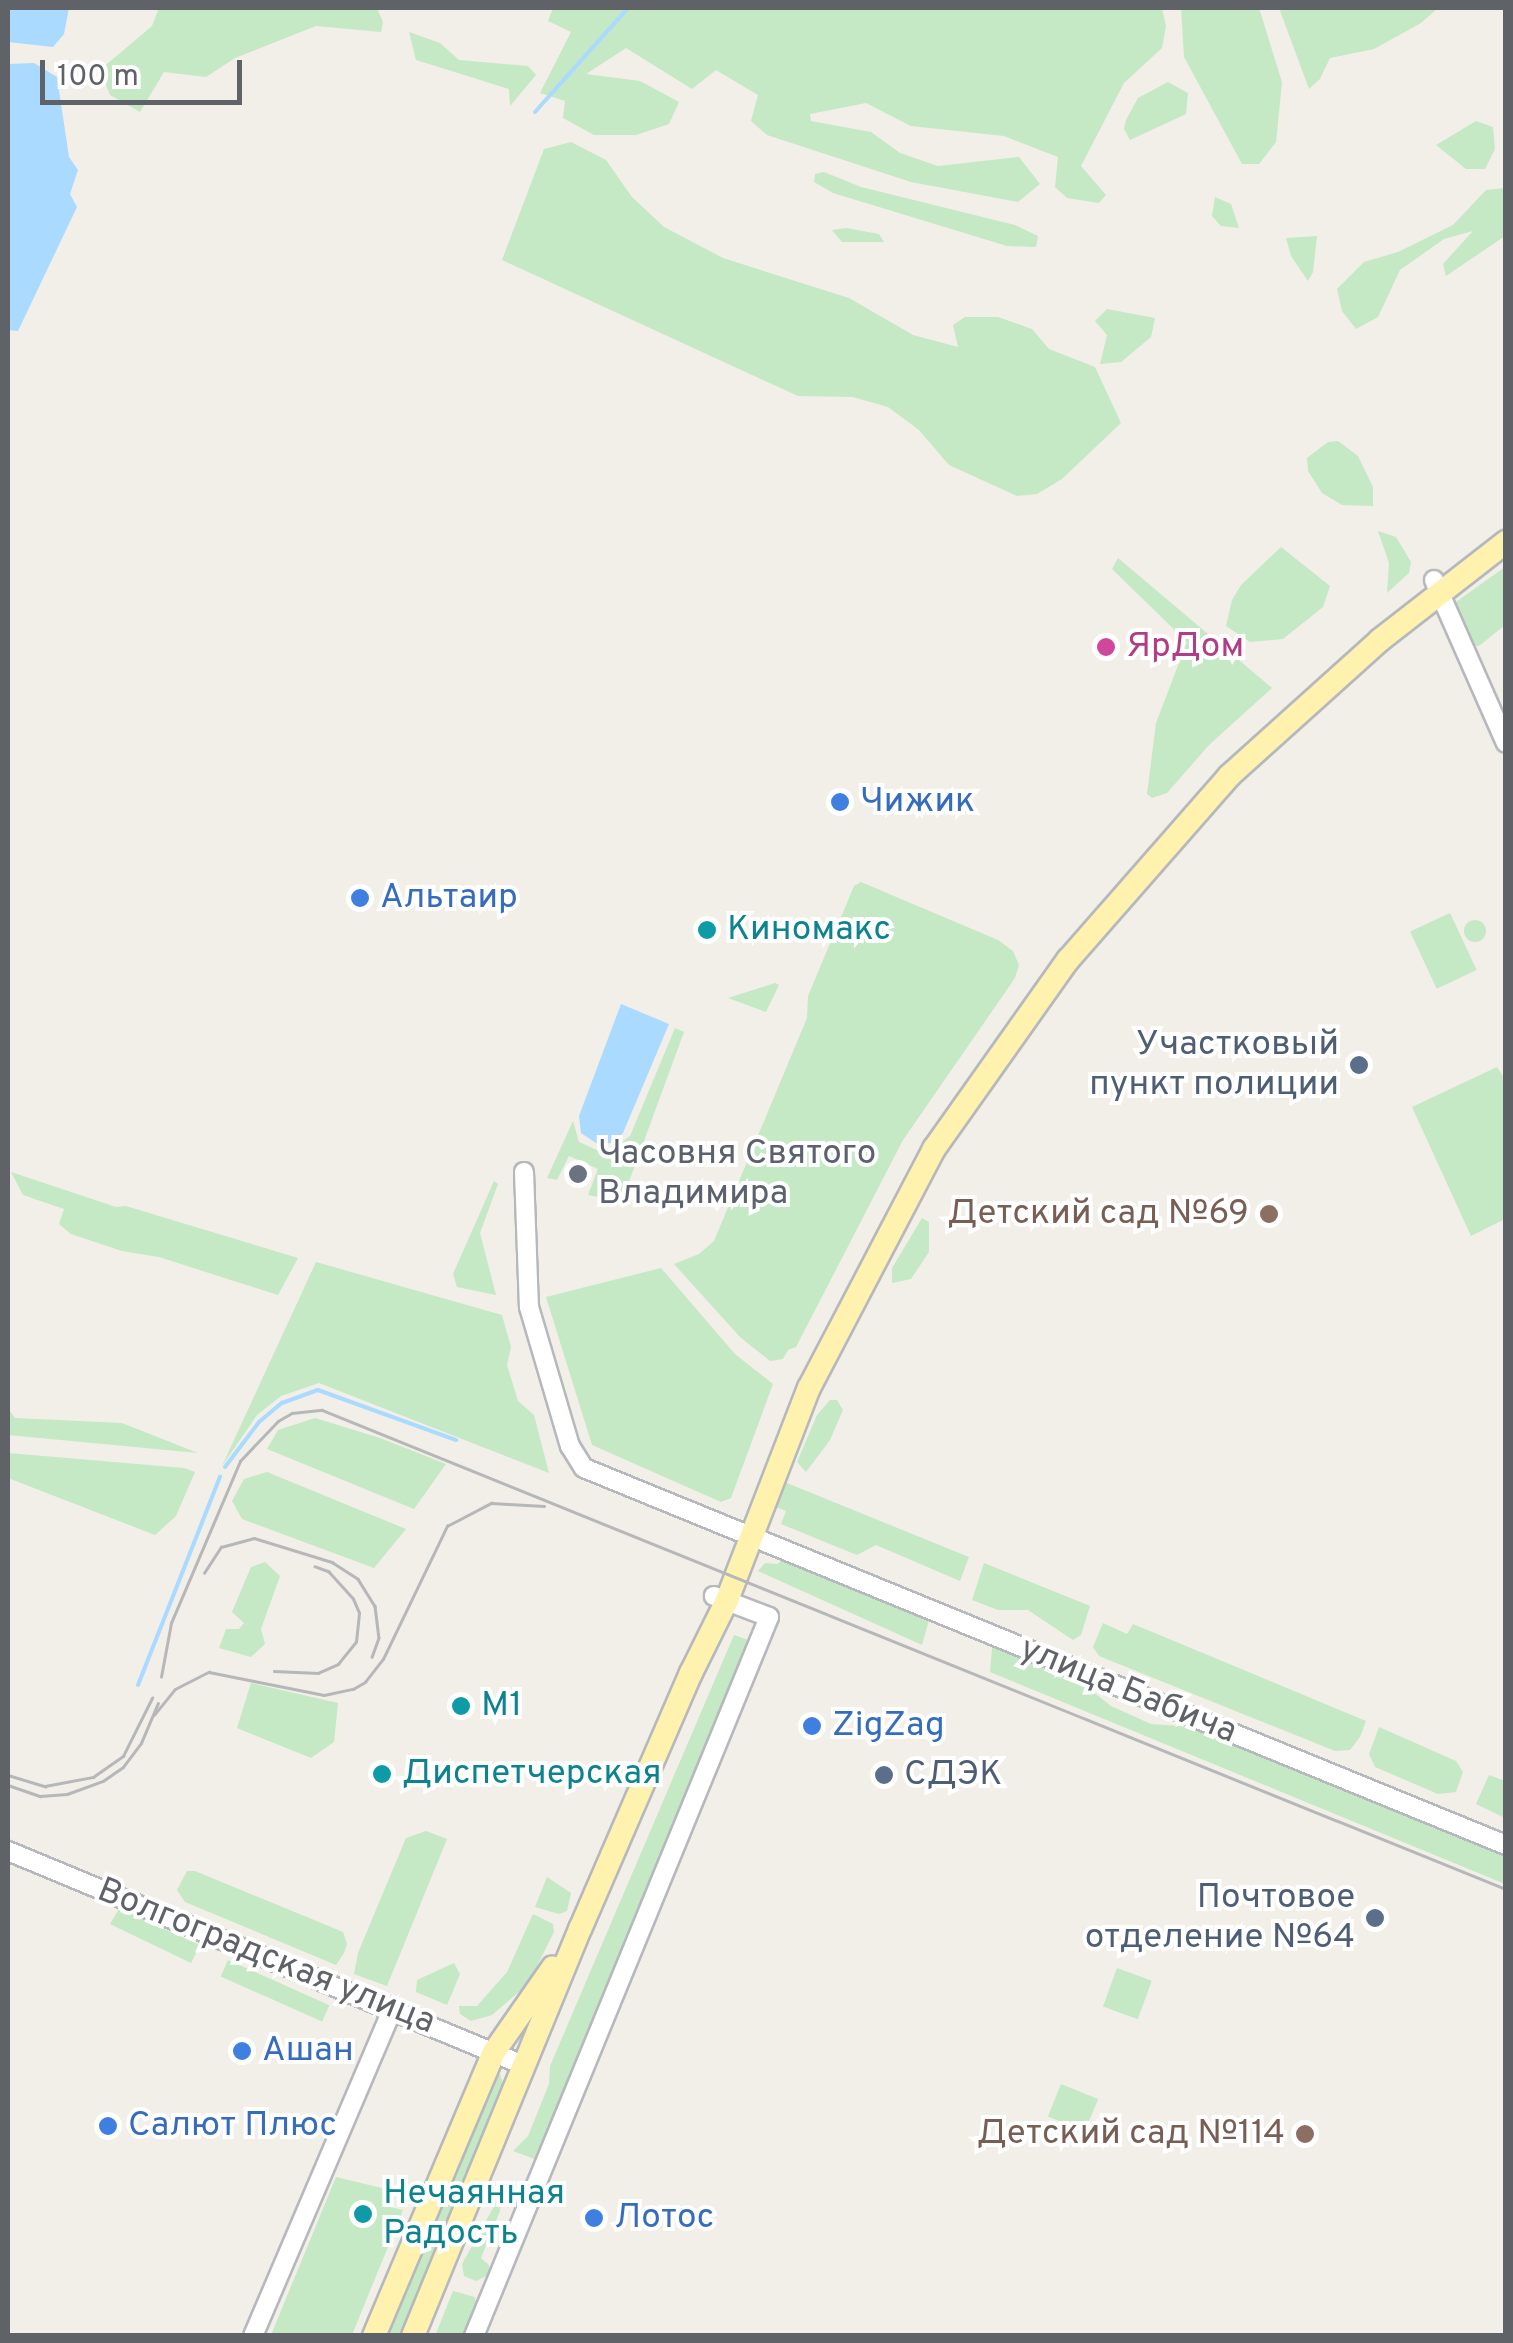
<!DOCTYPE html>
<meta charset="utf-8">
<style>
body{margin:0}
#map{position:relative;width:1513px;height:2343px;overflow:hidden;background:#f1efe8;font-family:Overpass,sans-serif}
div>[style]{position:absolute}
.green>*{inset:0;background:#c5e8c5;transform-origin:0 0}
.round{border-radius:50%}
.water>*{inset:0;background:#aadaff}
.stream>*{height:4px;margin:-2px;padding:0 2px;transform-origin:2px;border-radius:2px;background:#aadaff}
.roads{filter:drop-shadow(2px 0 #b5b8bc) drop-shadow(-2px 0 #b5b8bc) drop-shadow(0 2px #b5b8bc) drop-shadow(0 -2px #b5b8bc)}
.minor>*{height:18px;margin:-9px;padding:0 9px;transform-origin:9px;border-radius:9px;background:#fff}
.major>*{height:22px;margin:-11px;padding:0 11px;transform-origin:11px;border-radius:11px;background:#fff2af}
.tram>*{height:2.5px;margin:-1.25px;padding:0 1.25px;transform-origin:1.25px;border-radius:1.25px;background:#b6b7b8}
.dots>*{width:28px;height:28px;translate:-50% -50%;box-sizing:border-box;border:5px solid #fff;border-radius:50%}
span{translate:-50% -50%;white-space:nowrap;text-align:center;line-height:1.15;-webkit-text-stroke:8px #fff;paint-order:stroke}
.hotel-label{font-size:35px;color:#b23c85}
.left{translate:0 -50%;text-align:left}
.shop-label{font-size:35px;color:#366cbe}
.culture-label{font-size:35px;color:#0d838f}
.service-label{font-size:35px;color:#4e5e75}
.right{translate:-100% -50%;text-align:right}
.worship-label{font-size:35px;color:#5b616d}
.education-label{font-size:35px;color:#785e54}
.street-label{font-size:35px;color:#5f6368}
.frame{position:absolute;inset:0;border:10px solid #5f6368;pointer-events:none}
.scale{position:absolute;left:40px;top:60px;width:202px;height:45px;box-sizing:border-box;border:5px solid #5f6368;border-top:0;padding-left:12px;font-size:30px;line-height:35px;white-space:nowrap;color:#5f6368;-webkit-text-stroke:8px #fff;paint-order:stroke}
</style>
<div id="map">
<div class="green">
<i style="clip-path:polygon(159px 8px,377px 8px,383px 22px,381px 32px,316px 26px,235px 58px,206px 77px,164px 72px,140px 112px,110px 95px,100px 70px,152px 26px)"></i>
<i style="clip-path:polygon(553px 8px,1162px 8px,1166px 26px,1162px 48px,1124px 83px,1081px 166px,1106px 195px,1099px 203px,1067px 198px,1055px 187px,1058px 157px,1004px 136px,911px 126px,866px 103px,810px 114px,811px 121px,871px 132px,900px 153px,938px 166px,1019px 157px,1040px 184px,1018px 202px,911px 182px,767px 135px,751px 121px,758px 95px,716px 70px,692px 89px,626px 48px,586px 74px,640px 81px,679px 102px,669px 124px,636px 135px,594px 135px,563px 118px,565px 101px,540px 93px,571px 32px,548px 21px)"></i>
<i style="clip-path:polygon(1181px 8px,1259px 8px,1282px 82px,1276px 142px,1259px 164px,1242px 164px,1184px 57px)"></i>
<i style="clip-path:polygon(1279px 8px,1438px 8px,1421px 23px,1374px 49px,1330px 58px,1320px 79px,1309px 89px)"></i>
<i style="clip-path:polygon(409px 32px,440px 43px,459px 60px,528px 66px,536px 75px,510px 106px,509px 89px,416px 60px)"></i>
<i style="clip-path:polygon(1168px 82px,1188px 93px,1186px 114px,1130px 140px,1124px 129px,1126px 120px,1138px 98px)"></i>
<i style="clip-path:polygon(1476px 121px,1493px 127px,1495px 149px,1485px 169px,1466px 169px,1436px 145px)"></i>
<i style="clip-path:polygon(571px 142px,606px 160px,632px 197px,664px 227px,723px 258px,849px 298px,913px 335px,958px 347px,953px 325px,965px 317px,998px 317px,1032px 329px,1049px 349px,1095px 367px,1121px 423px,1062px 479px,1037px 494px,1017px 496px,949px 465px,919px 430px,888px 407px,853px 397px,798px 396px,502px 260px,544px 149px)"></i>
<i style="clip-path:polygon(824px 172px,861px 187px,1015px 225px,1038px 236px,1036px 247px,1007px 246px,833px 193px,814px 182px,815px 174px)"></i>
<i style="clip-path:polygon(1505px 188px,1505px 236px,1446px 276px,1443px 264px,1473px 231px,1444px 239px,1400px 270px,1378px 317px,1356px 329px,1342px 311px,1337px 289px,1364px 262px,1398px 252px,1453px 225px,1486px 190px)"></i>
<i style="clip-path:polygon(1215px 197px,1231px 204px,1239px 228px,1221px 226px,1212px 216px)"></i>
<i style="clip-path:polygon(846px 228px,879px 234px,884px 242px,842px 242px,832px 230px)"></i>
<i style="clip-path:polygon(1317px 236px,1313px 272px,1308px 281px,1291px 256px,1286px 238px)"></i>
<i style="clip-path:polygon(1107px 309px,1155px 318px,1151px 337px,1121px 362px,1100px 364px,1107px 335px,1095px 321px)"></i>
<i style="clip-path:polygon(1338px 441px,1358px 456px,1373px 487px,1373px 506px,1342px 505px,1322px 493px,1308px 471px,1307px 458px,1328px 442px)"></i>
<i style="clip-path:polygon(1378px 531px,1396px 537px,1411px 562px,1409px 573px,1387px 593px,1389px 563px)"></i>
<i style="clip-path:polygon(1281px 547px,1330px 586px,1323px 607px,1283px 639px,1250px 642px,1226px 626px,1232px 600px,1241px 585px)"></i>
<i style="clip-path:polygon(1118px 558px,1272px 688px,1209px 745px,1167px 793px,1152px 798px,1147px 794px,1156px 723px,1187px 642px,1112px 569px)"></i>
<i style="clip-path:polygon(1505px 567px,1505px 625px,1479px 646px,1472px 645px,1453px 604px)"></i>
<i style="clip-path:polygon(861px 882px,998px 940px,1013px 951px,1019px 965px,1015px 978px,903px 1140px,796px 1347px,788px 1350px,783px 1359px,770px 1361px,740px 1337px,674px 1264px,699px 1254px,714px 1241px,807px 1018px,808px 996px,854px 886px)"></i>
<i style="left:1450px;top:913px;width:63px;height:44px;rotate:65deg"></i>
<i class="round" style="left:1464px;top:920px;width:22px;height:22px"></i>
<i style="clip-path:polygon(775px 983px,779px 985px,766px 1012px,728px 998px)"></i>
<i style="clip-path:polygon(675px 1028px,684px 1032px,623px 1198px,617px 1201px,588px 1195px,598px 1169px,569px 1156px,557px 1180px,547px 1178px,573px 1121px,579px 1142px,597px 1150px,608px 1152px,630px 1136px)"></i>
<i style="clip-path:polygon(1497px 1067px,1505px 1079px,1505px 1219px,1471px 1236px,1412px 1107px)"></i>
<i style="clip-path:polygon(11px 1172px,116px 1207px,126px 1206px,298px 1258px,278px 1295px,159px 1257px,122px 1251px,71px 1234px,59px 1224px,64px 1209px,23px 1195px)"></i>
<i style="clip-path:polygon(494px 1181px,498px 1184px,480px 1233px,496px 1295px,457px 1287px,453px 1274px)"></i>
<i style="clip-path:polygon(922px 1218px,929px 1222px,929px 1252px,911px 1279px,892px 1283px,892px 1268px)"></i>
<i style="clip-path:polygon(316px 1262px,502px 1315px,511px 1347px,507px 1365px,518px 1401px,534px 1415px,549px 1473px,319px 1383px,281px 1396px,257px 1415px,222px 1466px)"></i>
<i style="clip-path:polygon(661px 1268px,735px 1354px,773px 1384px,731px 1498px,721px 1502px,592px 1445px,546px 1297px)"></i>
<i style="clip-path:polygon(830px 1400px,837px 1400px,843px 1410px,830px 1440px,806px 1472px,797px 1462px,817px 1415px)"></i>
<i style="clip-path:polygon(8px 1408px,15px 1418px,122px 1423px,198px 1453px,8px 1435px)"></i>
<i style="clip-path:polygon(315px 1418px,380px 1438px,446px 1464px,414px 1509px,267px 1449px,278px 1430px)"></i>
<i style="clip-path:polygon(8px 1453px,184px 1468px,195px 1472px,176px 1516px,155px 1535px,8px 1478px)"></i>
<i style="clip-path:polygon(267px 1472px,406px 1529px,374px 1568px,242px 1519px,232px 1501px,244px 1479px)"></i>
<i style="clip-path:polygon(777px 1479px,969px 1557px,960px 1581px,876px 1545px,857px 1555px,781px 1524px,786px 1511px,768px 1504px)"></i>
<i style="clip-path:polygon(783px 1558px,929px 1620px,922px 1645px,758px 1571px,765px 1563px,778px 1564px)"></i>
<i style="clip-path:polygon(265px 1562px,280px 1576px,261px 1629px,265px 1644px,251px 1657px,219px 1648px,226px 1629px,239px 1629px,244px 1623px,232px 1612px,251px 1567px)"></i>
<i style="clip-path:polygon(984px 1563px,1090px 1606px,1081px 1635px,1073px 1640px,1028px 1610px,998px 1610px,972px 1600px)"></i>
<i style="clip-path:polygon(1103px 1623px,1127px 1634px,1133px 1624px,1366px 1721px,1360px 1737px,1350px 1750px,1335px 1751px,1099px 1656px,1093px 1647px)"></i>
<i style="clip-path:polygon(734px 1635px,748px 1640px,642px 1920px,537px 2160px,513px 2151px,528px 2136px,549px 2084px,550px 2066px)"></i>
<i style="clip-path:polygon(998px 1647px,1077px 1679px,1111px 1706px,1151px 1724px,1195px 1727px,1505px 1854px,1505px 1884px,990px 1672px,992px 1648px)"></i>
<i style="clip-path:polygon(251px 1683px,338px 1703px,334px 1742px,311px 1758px,237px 1728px)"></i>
<i style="clip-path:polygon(1379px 1727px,1456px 1761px,1463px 1772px,1456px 1792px,1438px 1794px,1375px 1767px,1369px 1754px)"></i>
<i style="clip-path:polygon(1489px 1775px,1505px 1781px,1505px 1818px,1476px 1804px)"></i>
<i style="clip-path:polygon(426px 1831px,447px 1839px,387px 1986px,354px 1974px,358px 1953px,406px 1838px)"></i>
<i style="clip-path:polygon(187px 1871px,195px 1871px,343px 1932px,347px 1944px,344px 1953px,336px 1965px,185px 1902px,177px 1890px)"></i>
<i style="clip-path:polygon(547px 1877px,571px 1893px,567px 1911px,559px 1914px,535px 1907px)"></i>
<i style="clip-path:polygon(119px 1909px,200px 1945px,191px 1963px,110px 1924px)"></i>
<i style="clip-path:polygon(533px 1914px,553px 1924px,554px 1932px,528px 1984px,492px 2015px,471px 2021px,460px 2014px,459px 2006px,477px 2006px,507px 1972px)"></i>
<i style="left:228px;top:1960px;width:111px;height:18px;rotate:24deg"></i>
<i style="clip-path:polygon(454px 1963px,460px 1974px,447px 2005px,416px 1992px,417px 1980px)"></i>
<i style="left:1117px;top:1968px;width:37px;height:41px;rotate:20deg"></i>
<i style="clip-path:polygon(500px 2074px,503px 2083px,400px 2335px,386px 2336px,494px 2076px)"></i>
<i style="left:1061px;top:2084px;width:40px;height:35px;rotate:22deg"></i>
<i style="clip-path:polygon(336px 2177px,382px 2188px,386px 2206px,403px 2210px,352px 2335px,271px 2335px)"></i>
<i style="clip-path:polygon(503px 2190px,500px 2211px,481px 2258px,489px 2265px,490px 2274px,476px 2281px,464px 2276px,462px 2264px)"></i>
<i style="clip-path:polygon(453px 2291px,475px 2297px,477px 2307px,465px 2335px,435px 2336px)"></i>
</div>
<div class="water">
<i style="clip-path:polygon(8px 8px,69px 8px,64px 34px,53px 47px,8px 42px)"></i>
<i style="clip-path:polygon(34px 63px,57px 77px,69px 157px,78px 170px,70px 194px,77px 207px,18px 331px,8px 330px,8px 64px)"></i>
<i style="clip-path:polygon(621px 1004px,669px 1024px,623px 1133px,615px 1142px,599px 1145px,581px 1133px,579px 1116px)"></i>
</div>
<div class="stream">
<i style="left:535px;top:112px;width:140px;rotate:-48.2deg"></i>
<i style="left:225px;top:1467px;width:56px;rotate:-52.9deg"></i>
<i style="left:259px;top:1422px;width:30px;rotate:-40deg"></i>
<i style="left:282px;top:1403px;width:38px;rotate:-20deg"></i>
<i style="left:318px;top:1390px;width:147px;rotate:19.9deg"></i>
<i style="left:138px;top:1685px;width:224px;rotate:-68.5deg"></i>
</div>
<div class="roads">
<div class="minor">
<i style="left:1434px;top:580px;width:178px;rotate:66.2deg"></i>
<i style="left:524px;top:1172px;width:135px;rotate:87.9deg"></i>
<i style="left:529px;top:1307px;width:145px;rotate:73.6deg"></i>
<i style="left:570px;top:1446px;width:26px;rotate:58deg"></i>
<i style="left:584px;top:1468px;width:996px;rotate:22.24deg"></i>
<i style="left:8px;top:1851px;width:558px;rotate:22.56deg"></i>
<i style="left:253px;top:2336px;width:358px;rotate:-66.9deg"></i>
<i style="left:474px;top:2336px;width:777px;rotate:-67.69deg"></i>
<i style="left:769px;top:1617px;width:59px;rotate:-159.1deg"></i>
</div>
<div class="major">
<i style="left:374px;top:2336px;width:308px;rotate:-67.1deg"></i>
<i style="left:494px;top:2052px;width:103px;rotate:-55.2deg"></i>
<i style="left:413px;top:2336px;width:442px;rotate:-67.7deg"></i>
<i style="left:581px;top:1927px;width:277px;rotate:-66.6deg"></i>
<i style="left:691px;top:1673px;width:81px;rotate:-63.7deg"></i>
<i style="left:727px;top:1600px;width:227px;rotate:-68.9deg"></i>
<i style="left:809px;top:1388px;width:270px;rotate:-62.4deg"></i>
<i style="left:934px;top:1149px;width:232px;rotate:-54.7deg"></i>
<i style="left:1068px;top:960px;width:244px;rotate:-48.8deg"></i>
<i style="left:1229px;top:776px;width:203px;rotate:-42deg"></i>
<i style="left:1380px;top:640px;width:160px;rotate:-37.9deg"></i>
</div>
</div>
<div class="tram">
<i style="left:204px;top:1573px;width:31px;rotate:-57deg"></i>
<i style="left:221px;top:1547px;width:34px;rotate:-15deg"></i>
<i style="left:254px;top:1538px;width:82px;rotate:17.1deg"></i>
<i style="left:332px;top:1562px;width:31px;rotate:33deg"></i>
<i style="left:358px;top:1579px;width:32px;rotate:58deg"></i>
<i style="left:375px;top:1606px;width:32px;rotate:83deg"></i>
<i style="left:379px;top:1638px;width:20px;rotate:110deg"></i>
<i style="left:274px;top:1671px;width:44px;rotate:2.6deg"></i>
<i style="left:318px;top:1673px;width:22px;rotate:-24deg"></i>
<i style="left:338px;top:1664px;width:28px;rotate:-51deg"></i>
<i style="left:356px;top:1642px;width:29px;rotate:-84deg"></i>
<i style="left:359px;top:1613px;width:15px;rotate:-113deg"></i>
<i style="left:353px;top:1599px;width:36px;rotate:-132deg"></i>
<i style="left:329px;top:1572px;width:15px;rotate:-160deg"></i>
<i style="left:161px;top:1677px;width:55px;rotate:-79.5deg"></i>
<i style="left:171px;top:1623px;width:176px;rotate:-66.9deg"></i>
<i style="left:240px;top:1461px;width:55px;rotate:-46.5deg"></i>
<i style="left:278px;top:1421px;width:16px;rotate:-30deg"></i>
<i style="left:292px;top:1413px;width:30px;rotate:-6deg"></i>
<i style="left:322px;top:1410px;width:1277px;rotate:22.03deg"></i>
<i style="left:154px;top:1715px;width:33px;rotate:-51deg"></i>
<i style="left:175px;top:1689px;width:38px;rotate:-27deg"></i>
<i style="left:209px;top:1672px;width:117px;rotate:11.3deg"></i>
<i style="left:324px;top:1695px;width:30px;rotate:-12deg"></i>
<i style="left:353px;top:1689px;width:14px;rotate:-30deg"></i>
<i style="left:365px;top:1682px;width:29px;rotate:-52deg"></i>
<i style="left:383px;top:1659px;width:148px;rotate:-64.3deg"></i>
<i style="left:447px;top:1526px;width:50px;rotate:-27.6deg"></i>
<i style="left:491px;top:1503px;width:53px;rotate:3.2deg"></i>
<i style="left:8px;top:1775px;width:39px;rotate:17deg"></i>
<i style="left:45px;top:1786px;width:49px;rotate:-10.6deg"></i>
<i style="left:93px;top:1777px;width:37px;rotate:-35deg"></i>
<i style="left:123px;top:1756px;width:65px;rotate:-63.4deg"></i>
<i style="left:8px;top:1785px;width:34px;rotate:19deg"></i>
<i style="left:40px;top:1796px;width:27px;rotate:-4deg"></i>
<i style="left:67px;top:1794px;width:38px;rotate:-20deg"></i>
<i style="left:103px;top:1781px;width:24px;rotate:-35deg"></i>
<i style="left:123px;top:1767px;width:30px;rotate:-53deg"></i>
<i style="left:141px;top:1743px;width:43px;rotate:-67deg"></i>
</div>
<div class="dots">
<i style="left:1106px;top:647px;background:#d1479c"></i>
<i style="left:840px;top:802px;background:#3f7fe0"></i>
<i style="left:360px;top:898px;background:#3f7fe0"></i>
<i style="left:707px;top:930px;background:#0f9aa8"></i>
<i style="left:1359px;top:1065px;background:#5c6f8a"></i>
<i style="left:578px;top:1174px;background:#6b7280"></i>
<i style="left:1269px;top:1214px;background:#8d6e63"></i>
<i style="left:461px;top:1706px;background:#0f9aa8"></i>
<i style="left:812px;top:1726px;background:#3f7fe0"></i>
<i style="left:382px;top:1774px;background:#0f9aa8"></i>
<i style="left:884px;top:1775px;background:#5c6f8a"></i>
<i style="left:1375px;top:1918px;background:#5c6f8a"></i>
<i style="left:242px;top:2051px;background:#3f7fe0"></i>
<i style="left:108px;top:2126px;background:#3f7fe0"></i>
<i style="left:1305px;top:2134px;background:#8d6e63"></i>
<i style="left:363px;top:2214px;background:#0f9aa8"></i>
<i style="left:594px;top:2218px;background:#3f7fe0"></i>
</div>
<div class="hotel-label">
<span class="left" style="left:1126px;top:647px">ЯрДом</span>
</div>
<div class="shop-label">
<span class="left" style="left:860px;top:802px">Чижик</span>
<span class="left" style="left:380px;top:898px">Альтаир</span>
<span class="left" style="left:832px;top:1726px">ZigZag</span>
<span class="left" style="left:262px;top:2051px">Ашан</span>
<span class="left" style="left:128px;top:2126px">Салют Плюс</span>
<span class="left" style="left:614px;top:2218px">Лотос</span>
</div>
<div class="culture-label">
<span class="left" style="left:727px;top:930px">Киномакс</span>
<span class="left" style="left:481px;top:1706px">М1</span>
<span class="left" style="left:402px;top:1774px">Диспетчерская</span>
<span class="left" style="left:383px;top:2214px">Нечаянная<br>Радость</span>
</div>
<div class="service-label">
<span class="right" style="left:1339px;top:1065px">Участковый<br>пункт полиции</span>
<span class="left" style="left:904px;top:1775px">СДЭК</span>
<span class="right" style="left:1355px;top:1918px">Почтовое<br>отделение №64</span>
</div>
<div class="worship-label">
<span class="left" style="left:598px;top:1174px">Часовня Святого<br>Владимира</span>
</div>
<div class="education-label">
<span class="right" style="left:1249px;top:1214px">Детский сад №69</span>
<span class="right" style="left:1285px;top:2134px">Детский сад №114</span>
</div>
<div class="street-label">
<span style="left:1128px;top:1691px;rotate:22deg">улица Бабича</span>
<span style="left:266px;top:1957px;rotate:22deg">Волгоградская улица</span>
</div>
<div class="frame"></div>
<div class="scale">100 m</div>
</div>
